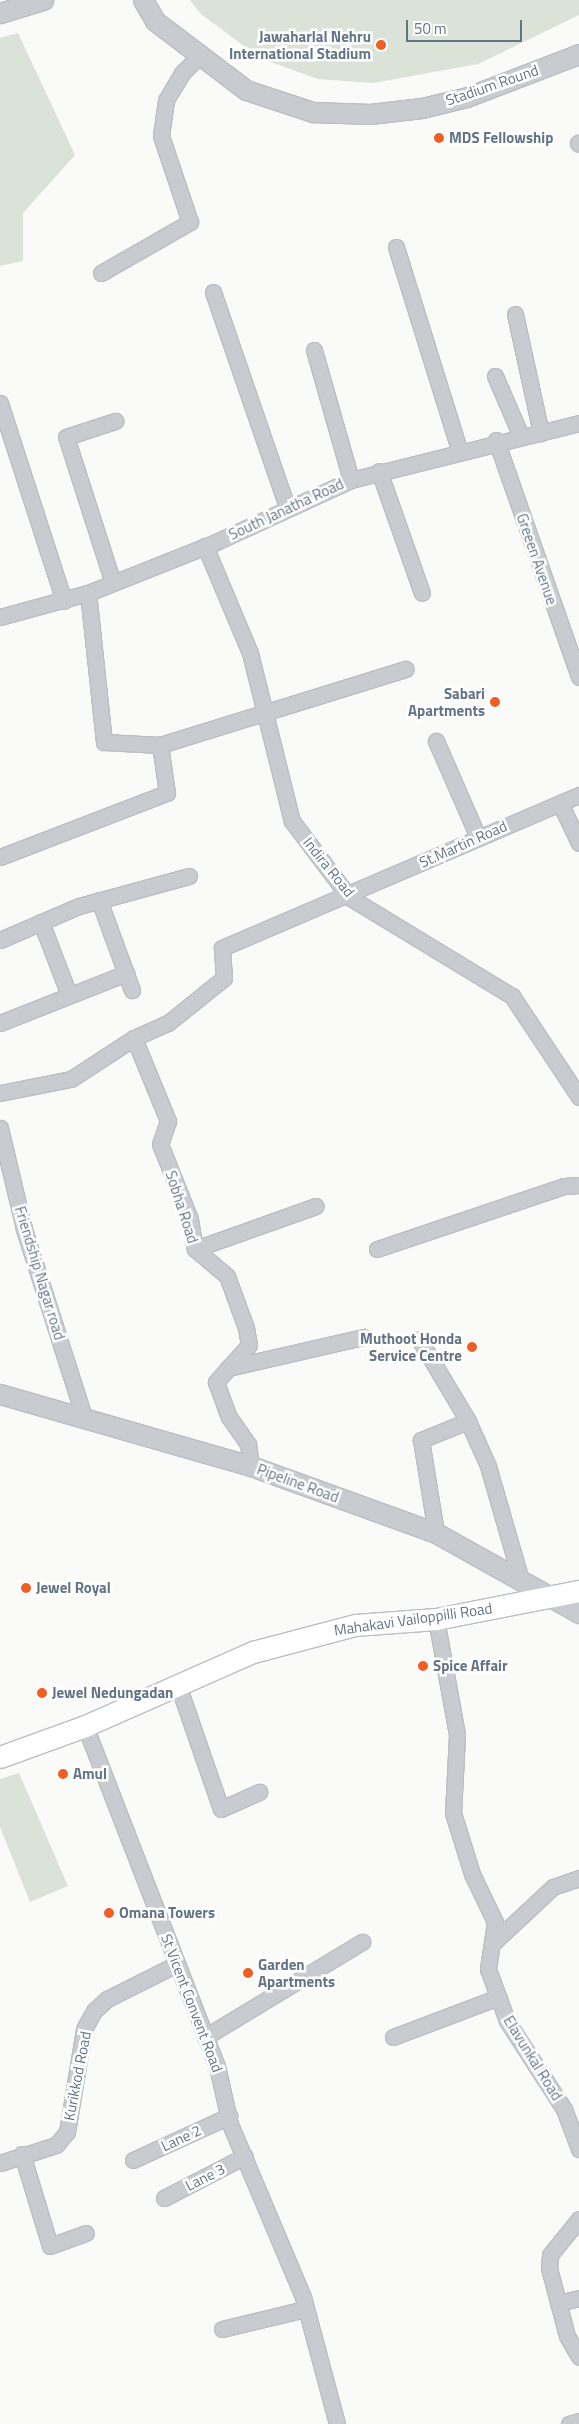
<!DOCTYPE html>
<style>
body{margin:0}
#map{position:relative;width:579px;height:2424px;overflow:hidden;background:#fafaf8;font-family:"Titillium Web",sans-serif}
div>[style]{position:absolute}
.green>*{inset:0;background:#dbe2d8}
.roads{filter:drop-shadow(1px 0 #babfc4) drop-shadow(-1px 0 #babfc4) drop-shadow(0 1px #babfc4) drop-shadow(0 -1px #babfc4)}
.minor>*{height:15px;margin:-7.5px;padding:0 7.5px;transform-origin:7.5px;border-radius:7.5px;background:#c8ccd0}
.tertiary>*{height:19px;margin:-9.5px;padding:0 9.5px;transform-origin:9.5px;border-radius:9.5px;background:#c8ccd0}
.secondary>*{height:21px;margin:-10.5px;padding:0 10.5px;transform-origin:10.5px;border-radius:10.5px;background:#fff}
.dots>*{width:14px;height:14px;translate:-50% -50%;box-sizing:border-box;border:2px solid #fff;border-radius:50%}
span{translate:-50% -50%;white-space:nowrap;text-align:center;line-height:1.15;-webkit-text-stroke:5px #fff;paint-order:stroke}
.poi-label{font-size:15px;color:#637485;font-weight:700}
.right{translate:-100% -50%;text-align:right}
.left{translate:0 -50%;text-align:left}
.street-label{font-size:15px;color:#637485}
.scale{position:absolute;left:406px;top:20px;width:116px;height:22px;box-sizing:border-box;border:2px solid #637485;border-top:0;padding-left:6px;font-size:15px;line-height:18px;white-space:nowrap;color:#637485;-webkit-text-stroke:4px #fff;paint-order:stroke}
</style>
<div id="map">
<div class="green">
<i style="clip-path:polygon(190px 0,579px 0,579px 15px,478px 64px,373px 83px,318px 79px,260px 58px,201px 14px)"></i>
<i style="clip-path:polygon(18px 33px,75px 155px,23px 213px,23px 261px,0 266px,0 38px)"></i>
<i style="clip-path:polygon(19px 1773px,68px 1886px,30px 1902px,0 1827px,0 1779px)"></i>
</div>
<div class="roads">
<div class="minor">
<i style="left:578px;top:143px;width:1px;rotate:45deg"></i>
<i style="left:396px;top:247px;width:215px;rotate:72.7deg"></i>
<i style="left:101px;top:273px;width:103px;rotate:-29.8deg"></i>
<i style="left:190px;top:222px;width:91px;rotate:-108.6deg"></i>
<i style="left:161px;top:136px;width:36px;rotate:-82deg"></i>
<i style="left:166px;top:100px;width:31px;rotate:-59deg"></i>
<i style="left:182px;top:73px;width:25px;rotate:-45deg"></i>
<i style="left:213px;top:292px;width:227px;rotate:71deg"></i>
<i style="left:515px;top:314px;width:122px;rotate:77.7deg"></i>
<i style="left:314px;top:350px;width:135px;rotate:74.1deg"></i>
<i style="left:495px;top:376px;width:65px;rotate:66.6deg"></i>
<i style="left:0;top:403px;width:208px;rotate:72.1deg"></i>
<i style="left:496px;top:440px;width:251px;rotate:70.7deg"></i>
<i style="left:379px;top:471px;width:129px;rotate:70.6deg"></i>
<i style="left:205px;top:546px;width:116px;rotate:67.2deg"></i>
<i style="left:250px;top:653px;width:173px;rotate:76deg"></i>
<i style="left:292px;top:821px;width:95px;rotate:53.1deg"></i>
<i style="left:349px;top:897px;width:191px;rotate:31.3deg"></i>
<i style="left:512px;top:996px;width:121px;rotate:56.4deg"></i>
<i style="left:113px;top:583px;width:153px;rotate:-107.8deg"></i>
<i style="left:66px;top:437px;width:52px;rotate:-18.1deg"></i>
<i style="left:0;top:617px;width:91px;rotate:-15.3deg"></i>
<i style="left:88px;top:593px;width:138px;rotate:-21.7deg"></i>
<i style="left:216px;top:542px;width:149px;rotate:-24.7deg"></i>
<i style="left:351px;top:480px;width:235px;rotate:-14deg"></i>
<i style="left:436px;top:741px;width:103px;rotate:66.4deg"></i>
<i style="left:160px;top:745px;width:257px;rotate:-17.2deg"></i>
<i style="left:560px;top:803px;width:44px;rotate:64.6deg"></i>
<i style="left:0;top:857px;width:179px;rotate:-21deg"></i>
<i style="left:167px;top:793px;width:49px;rotate:-98.3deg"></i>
<i style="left:160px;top:745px;width:56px;rotate:-176.9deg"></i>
<i style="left:104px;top:742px;width:150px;rotate:-96.1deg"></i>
<i style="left:99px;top:900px;width:96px;rotate:69.9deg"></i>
<i style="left:41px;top:922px;width:78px;rotate:69deg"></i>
<i style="left:0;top:940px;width:86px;rotate:-23.3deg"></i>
<i style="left:79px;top:906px;width:114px;rotate:-15.3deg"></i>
<i style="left:0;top:1023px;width:136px;rotate:-21.6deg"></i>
<i style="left:134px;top:1038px;width:90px;rotate:67.7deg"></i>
<i style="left:168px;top:1121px;width:24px;rotate:109deg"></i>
<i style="left:160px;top:1144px;width:81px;rotate:68.2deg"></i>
<i style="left:190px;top:1219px;width:30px;rotate:81deg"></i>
<i style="left:195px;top:1249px;width:42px;rotate:40.2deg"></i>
<i style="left:227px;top:1276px;width:55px;rotate:69.9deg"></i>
<i style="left:246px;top:1328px;width:17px;rotate:80deg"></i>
<i style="left:249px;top:1345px;width:50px;rotate:131.7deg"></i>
<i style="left:216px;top:1382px;width:37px;rotate:70deg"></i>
<i style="left:229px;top:1417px;width:33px;rotate:55deg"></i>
<i style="left:248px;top:1444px;width:22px;rotate:82deg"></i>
<i style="left:0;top:1093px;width:72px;rotate:-11.2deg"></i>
<i style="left:71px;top:1079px;width:75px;rotate:-33.1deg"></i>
<i style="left:134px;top:1038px;width:37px;rotate:-24deg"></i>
<i style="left:168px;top:1023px;width:72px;rotate:-38.8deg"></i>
<i style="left:224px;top:978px;width:30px;rotate:-94deg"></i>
<i style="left:222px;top:948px;width:388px;rotate:-23.2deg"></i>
<i style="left:0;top:1128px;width:104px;rotate:76.6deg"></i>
<i style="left:24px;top:1229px;width:197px;rotate:72.3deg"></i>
<i style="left:195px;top:1249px;width:128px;rotate:-19.6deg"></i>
<i style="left:377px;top:1249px;width:197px;rotate:-18.6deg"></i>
<i style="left:564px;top:1186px;width:15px;rotate:-4deg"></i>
<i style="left:419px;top:1339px;width:96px;rotate:59.1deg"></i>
<i style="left:468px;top:1421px;width:51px;rotate:158deg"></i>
<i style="left:421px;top:1440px;width:94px;rotate:80.8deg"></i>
<i style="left:228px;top:1368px;width:139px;rotate:-12.9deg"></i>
<i style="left:468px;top:1421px;width:49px;rotate:66deg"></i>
<i style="left:488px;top:1466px;width:119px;rotate:73.9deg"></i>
<i style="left:436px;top:1619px;width:118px;rotate:79.7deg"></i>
<i style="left:457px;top:1735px;width:78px;rotate:92.9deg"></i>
<i style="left:453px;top:1813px;width:64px;rotate:72.7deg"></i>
<i style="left:472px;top:1874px;width:53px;rotate:64.4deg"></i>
<i style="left:495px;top:1922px;width:48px;rotate:98.5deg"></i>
<i style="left:488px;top:1969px;width:55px;rotate:69.9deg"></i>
<i style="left:507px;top:2021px;width:105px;rotate:57.1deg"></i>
<i style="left:564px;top:2109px;width:43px;rotate:69.4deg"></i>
<i style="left:178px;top:1685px;width:131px;rotate:70.9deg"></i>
<i style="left:221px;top:1809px;width:42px;rotate:-24.1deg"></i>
<i style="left:85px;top:1726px;width:365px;rotate:68.8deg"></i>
<i style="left:217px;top:2066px;width:59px;rotate:77.4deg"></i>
<i style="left:230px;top:2124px;width:188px;rotate:67.1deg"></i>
<i style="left:303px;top:2297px;width:131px;rotate:75deg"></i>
<i style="left:495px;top:1941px;width:79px;rotate:-43deg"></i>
<i style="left:553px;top:1887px;width:28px;rotate:-19deg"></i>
<i style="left:205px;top:2037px;width:184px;rotate:-31.2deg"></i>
<i style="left:393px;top:2037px;width:113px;rotate:-20.7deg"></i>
<i style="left:22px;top:2154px;width:96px;rotate:73.1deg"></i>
<i style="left:50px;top:2246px;width:38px;rotate:-20deg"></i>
<i style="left:133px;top:2160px;width:106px;rotate:-24.6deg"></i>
<i style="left:0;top:2163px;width:59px;rotate:-17.8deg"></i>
<i style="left:56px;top:2145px;width:17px;rotate:-50deg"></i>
<i style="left:67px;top:2132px;width:104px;rotate:-80.6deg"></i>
<i style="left:84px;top:2029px;width:21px;rotate:-61deg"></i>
<i style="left:94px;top:2011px;width:18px;rotate:-43deg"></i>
<i style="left:107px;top:1999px;width:78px;rotate:-26.6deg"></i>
<i style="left:164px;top:2198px;width:91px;rotate:-27.4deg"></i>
<i style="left:579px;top:2219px;width:46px;rotate:128.9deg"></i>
<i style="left:550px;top:2255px;width:13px;rotate:94deg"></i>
<i style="left:549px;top:2268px;width:70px;rotate:75.2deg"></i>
<i style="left:567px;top:2336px;width:24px;rotate:60deg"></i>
<i style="left:558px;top:2303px;width:22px;rotate:-13deg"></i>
<i style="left:222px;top:2329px;width:85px;rotate:-13.5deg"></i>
<i style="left:569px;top:2424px;width:10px;rotate:-17deg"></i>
</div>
<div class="tertiary">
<i style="left:143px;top:0;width:24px;rotate:60deg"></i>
<i style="left:155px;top:21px;width:114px;rotate:37.2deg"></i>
<i style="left:246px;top:90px;width:71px;rotate:18.2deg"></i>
<i style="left:313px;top:112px;width:57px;rotate:2deg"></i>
<i style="left:370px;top:114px;width:52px;rotate:-6.6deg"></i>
<i style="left:422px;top:108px;width:46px;rotate:-13.7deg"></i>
<i style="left:467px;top:97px;width:120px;rotate:-21deg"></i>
<i style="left:0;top:13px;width:45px;rotate:-16.8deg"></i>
<i style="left:0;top:1394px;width:261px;rotate:16deg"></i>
<i style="left:251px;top:1466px;width:197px;rotate:19.9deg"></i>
<i style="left:436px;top:1533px;width:164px;rotate:29.2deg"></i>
</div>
<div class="secondary">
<i style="left:0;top:1757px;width:90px;rotate:-20deg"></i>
<i style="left:85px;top:1726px;width:184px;rotate:-23.8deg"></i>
<i style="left:253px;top:1652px;width:106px;rotate:-14.8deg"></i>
<i style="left:355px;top:1625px;width:81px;rotate:-4.2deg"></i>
<i style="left:436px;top:1619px;width:146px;rotate:-11.1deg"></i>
</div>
</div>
<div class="dots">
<i style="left:381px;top:45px;background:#ef5e23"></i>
<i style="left:439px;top:138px;background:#ef5e23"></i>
<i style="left:495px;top:702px;background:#ef5e23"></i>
<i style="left:472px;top:1347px;background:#ef5e23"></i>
<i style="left:26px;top:1588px;background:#ef5e23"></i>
<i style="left:423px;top:1666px;background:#ef5e23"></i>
<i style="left:42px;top:1693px;background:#ef5e23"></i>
<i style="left:63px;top:1774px;background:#ef5e23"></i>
<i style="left:109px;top:1913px;background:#ef5e23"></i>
<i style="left:248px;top:1973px;background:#ef5e23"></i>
</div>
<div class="poi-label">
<span class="right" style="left:371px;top:45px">Jawaharlal Nehru<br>International Stadium</span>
<span class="left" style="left:449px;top:138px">MDS Fellowship</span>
<span class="right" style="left:485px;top:702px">Sabari<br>Apartments</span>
<span class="right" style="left:462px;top:1347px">Muthoot Honda<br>Service Centre</span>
<span class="left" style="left:36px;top:1588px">Jewel Royal</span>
<span class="left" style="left:433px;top:1666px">Spice Affair</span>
<span class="left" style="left:52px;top:1693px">Jewel Nedungadan</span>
<span class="left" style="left:73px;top:1774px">Amul</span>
<span class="left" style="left:119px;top:1913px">Omana Towers</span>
<span class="left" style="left:258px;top:1973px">Garden<br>Apartments</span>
</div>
<div class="street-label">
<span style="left:492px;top:85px;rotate:-19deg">Stadium Round</span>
<span style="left:286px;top:509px;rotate:-25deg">South Janatha Road</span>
<span style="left:537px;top:559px;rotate:71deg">Greeen Avenue</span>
<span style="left:463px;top:844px;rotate:-24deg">St.Martin Road</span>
<span style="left:329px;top:867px;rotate:51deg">Indira Road</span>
<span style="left:182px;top:1207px;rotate:72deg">Sobha Road</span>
<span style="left:40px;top:1273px;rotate:73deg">Friendship Nagar road</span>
<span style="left:298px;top:1483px;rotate:20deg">Pipeline Road</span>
<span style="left:413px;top:1619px;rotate:-8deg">Mahakavi Vailoppilli Road</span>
<span style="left:192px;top:2003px;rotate:69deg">St Vicent Convent Road</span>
<span style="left:533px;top:2058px;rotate:58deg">Elavunkal Road</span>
<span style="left:77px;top:2076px;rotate:-79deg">Kurikkod Road</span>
<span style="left:181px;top:2138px;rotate:-25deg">Lane 2</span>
<span style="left:205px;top:2177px;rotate:-27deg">Lane 3</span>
</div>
<div class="scale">50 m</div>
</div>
